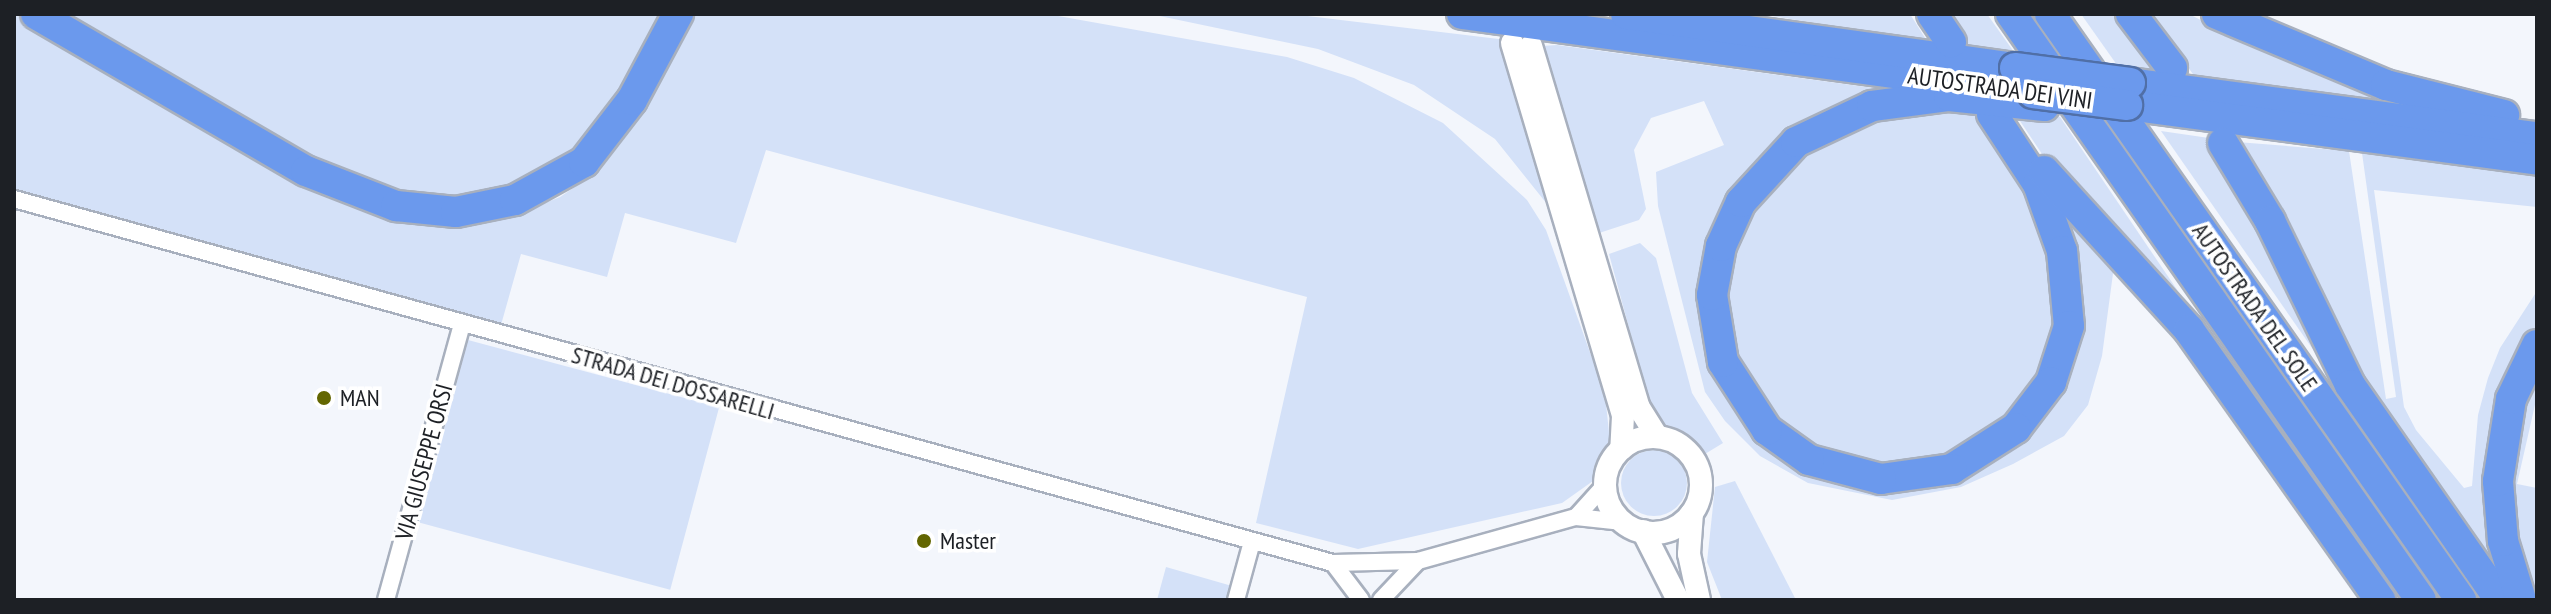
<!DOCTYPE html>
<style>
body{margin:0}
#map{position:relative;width:2551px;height:614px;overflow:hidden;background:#f3f6fc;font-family:"PT Sans Narrow",sans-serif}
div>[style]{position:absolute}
.green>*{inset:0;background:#d4e1f8;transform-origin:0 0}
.round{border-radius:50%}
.roads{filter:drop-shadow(2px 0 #a8b0be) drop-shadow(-2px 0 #a8b0be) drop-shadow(0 2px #a8b0be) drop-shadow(0 -2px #a8b0be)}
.street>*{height:16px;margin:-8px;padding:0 8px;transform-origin:8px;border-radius:8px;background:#fff}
.secondary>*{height:22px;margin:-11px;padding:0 11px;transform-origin:11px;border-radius:11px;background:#fff}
.secondary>.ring{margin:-11px;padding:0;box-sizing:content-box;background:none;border:22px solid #fff;border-radius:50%}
.highway>*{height:30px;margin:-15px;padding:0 15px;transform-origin:15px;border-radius:15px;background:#6b99ed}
.bridges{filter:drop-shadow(2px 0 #506fa7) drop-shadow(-2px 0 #506fa7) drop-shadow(0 2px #506fa7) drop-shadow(0 -2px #506fa7)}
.highway-bridge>*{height:30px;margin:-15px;padding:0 15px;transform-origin:15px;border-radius:15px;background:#6b99ed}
.dots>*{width:22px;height:22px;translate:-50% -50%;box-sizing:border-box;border:4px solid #fff;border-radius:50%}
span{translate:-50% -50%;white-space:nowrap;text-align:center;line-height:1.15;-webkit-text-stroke:7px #fff;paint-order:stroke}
.street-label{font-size:24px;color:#1d2025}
.poi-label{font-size:24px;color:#1d2025}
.left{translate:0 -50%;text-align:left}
.frame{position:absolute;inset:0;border:16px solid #1d2025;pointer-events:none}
</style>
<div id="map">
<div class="green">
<i style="clip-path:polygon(14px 14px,158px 100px,436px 224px,485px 223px,518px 214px,560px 197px,594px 174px,620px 143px,690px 25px,668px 14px,1047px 14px,1287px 57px,1354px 78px,1443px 123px,1527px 200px,1546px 230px,1605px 394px,1610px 442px,1593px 481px,1562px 503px,1358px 549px,1256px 523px,1307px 297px,766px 150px,736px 243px,625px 213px,607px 277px,521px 254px,499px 332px,14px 204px)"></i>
<i style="clip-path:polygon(55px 14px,665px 14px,614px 116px,543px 182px,443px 203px,341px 176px)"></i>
<i style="clip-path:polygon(1150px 14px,1291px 14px,1507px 40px,1551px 209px,1495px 139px,1414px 85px,1318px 49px)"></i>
<i style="clip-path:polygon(1760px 14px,1910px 14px,1927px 41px)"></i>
<i style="clip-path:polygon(1942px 14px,1987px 14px,2014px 52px,1962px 45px)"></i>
<i style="clip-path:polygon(2081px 14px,2121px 14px,2163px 71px,2117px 65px)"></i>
<i style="clip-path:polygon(2150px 14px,2189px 14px,2253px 47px,2385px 97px,2385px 102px,2195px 77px)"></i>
<i style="clip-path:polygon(1557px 45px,1874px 88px,1874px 94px,1786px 140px,1703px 302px,1775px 444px,1942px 479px,2061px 375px,2064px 207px,2114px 266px,2102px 356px,2088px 405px,2064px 436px,2013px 464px,1961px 487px,1892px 500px,1808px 483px,1760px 456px,1725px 421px,1705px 392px,1658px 206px,1656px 172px,1724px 145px,1704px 101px,1651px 118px,1634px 150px,1646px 209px,1639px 220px,1596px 234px,1542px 46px)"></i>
<i style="clip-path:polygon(1900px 108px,1983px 112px,2035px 194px,2062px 314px,2033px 397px,1963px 454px,1902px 469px,1843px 462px,1789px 435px,1745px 389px,1720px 288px,1742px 215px,1781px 164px)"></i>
<i style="clip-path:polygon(2014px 112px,2060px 117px,2184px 300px,2048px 163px)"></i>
<i style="clip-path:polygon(2161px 131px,2209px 138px,2244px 188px,2344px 394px)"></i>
<i style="clip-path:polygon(2237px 142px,2349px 151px,2386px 399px,2396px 397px,2362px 153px,2537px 176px,2537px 207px,2374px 190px,2404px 407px,2416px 430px,2464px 488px,2472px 486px,2478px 415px,2488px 378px,2500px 348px,2537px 291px,2537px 334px,2520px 360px,2501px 581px,2369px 385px,2271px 191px)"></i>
<i style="clip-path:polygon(1640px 243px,1656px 258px,1692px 393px,1723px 443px,1705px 454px,1683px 444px,1652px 413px,1609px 254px)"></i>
<i style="left:468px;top:340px;width:260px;height:189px;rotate:15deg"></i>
<i style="clip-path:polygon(2537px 365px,2537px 396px,2517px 484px,2537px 488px,2535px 600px,2519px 563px,2508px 459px)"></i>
<i class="round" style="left:1621px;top:450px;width:66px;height:66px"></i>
<i style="clip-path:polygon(1735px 481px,1796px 600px,1722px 600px,1707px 562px,1715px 487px)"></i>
<i style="clip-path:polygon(1166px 567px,1239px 588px,1236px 600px,1157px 600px)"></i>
</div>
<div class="roads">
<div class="street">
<i style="left:14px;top:199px;width:1368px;rotate:15.43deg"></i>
<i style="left:1333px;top:563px;width:85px;rotate:-1.3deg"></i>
<i style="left:1418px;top:561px;width:164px;rotate:-15.6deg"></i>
<i style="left:1576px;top:517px;width:47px;rotate:6.1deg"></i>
<i style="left:1576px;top:517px;width:43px;rotate:-47.8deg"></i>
<i style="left:1333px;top:563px;width:46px;rotate:52.9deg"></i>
<i style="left:386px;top:600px;width:286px;rotate:-74.6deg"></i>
<i style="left:1236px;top:600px;width:57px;rotate:-74.7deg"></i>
<i style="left:1381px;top:600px;width:54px;rotate:-46.5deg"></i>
</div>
<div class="secondary">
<i style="left:1512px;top:43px;width:389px;rotate:73.4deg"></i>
<i style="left:1623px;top:416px;width:33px;rotate:93deg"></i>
<i style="left:1531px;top:46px;width:376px;rotate:73.4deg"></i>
<i style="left:1638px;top:406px;width:36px;rotate:58deg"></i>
<i class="ring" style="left:1605px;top:437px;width:74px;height:74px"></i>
<i style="left:1692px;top:513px;width:41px;rotate:94.2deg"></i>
<i style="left:1689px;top:554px;width:47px;rotate:77.7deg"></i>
<i style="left:1643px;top:531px;width:77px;rotate:63.1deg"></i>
</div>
<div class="highway">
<i style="left:36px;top:14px;width:312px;rotate:30.2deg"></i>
<i style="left:306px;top:171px;width:97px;rotate:21.3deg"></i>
<i style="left:396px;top:206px;width:60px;rotate:5.7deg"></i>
<i style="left:456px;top:212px;width:60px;rotate:-11.5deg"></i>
<i style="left:515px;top:200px;width:79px;rotate:-28.8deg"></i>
<i style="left:584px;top:162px;width:78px;rotate:-52.3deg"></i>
<i style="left:632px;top:100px;width:98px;rotate:-61.9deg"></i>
<i style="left:1462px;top:14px;width:499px;rotate:7.8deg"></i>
<i style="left:1626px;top:14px;width:393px;rotate:7.9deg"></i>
<i style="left:1932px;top:14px;width:34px;rotate:56deg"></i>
<i style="left:2011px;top:14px;width:715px;rotate:55.02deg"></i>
<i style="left:2050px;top:14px;width:716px;rotate:54.96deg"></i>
<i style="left:2131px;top:14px;width:68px;rotate:52.8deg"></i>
<i style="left:2217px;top:14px;width:183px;rotate:22.8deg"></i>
<i style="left:2386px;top:85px;width:122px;rotate:14.3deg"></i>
<i style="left:2130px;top:83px;width:411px;rotate:7.6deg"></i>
<i style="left:2127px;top:105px;width:414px;rotate:7.6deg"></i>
<i style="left:1992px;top:114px;width:84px;rotate:56.7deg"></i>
<i style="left:2038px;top:184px;width:71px;rotate:70.3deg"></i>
<i style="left:2062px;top:251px;width:75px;rotate:84.7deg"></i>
<i style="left:2069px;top:326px;width:59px;rotate:107.8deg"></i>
<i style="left:2051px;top:382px;width:58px;rotate:127.3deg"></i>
<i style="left:2016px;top:428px;width:76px;rotate:147.4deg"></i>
<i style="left:1952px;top:469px;width:72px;rotate:172deg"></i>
<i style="left:1881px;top:479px;width:74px;rotate:-165.2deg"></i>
<i style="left:1809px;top:460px;width:52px;rotate:-144.5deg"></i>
<i style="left:1767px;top:430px;width:81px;rotate:-122.9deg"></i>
<i style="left:1723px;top:362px;width:68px;rotate:-99.3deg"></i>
<i style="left:1712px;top:295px;width:50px;rotate:-79.6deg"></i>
<i style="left:1721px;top:246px;width:48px;rotate:-65.6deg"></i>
<i style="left:1741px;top:202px;width:81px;rotate:-47.5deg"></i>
<i style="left:1796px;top:142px;width:84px;rotate:-25.3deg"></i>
<i style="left:1872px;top:106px;width:78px;rotate:-7.4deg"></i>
<i style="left:1949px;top:96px;width:96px;rotate:6deg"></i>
<i style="left:2223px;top:143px;width:91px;rotate:58.9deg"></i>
<i style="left:2270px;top:221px;width:182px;rotate:64deg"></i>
<i style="left:2350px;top:385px;width:262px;rotate:55.1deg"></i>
<i style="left:2044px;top:171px;width:215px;rotate:47.6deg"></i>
<i style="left:2189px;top:330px;width:331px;rotate:54.7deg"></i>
<i style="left:2521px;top:600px;width:62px;rotate:-107deg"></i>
<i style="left:2503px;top:541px;width:60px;rotate:-94.8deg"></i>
<i style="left:2498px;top:481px;width:83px;rotate:-81deg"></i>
<i style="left:2511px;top:399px;width:60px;rotate:-64.3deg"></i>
</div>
</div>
<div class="bridges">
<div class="highway-bridge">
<i style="left:2015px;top:68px;width:116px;rotate:7.4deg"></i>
<i style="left:2033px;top:93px;width:95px;rotate:7.3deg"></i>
</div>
</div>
<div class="dots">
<i style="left:324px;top:398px;background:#636601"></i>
<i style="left:924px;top:541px;background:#636601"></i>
</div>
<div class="street-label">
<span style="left:2000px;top:88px;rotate:8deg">AUTOSTRADA DEI VINI</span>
<span style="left:2255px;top:307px;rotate:55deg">AUTOSTRADA DEL SOLE</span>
<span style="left:673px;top:383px;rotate:16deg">STRADA DEI DOSSARELLI</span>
<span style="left:424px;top:462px;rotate:-75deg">VIA GIUSEPPE ORSI</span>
</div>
<div class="poi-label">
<span class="left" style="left:340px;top:398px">MAN</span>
<span class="left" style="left:940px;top:541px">Master</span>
</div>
<div class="frame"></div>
</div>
